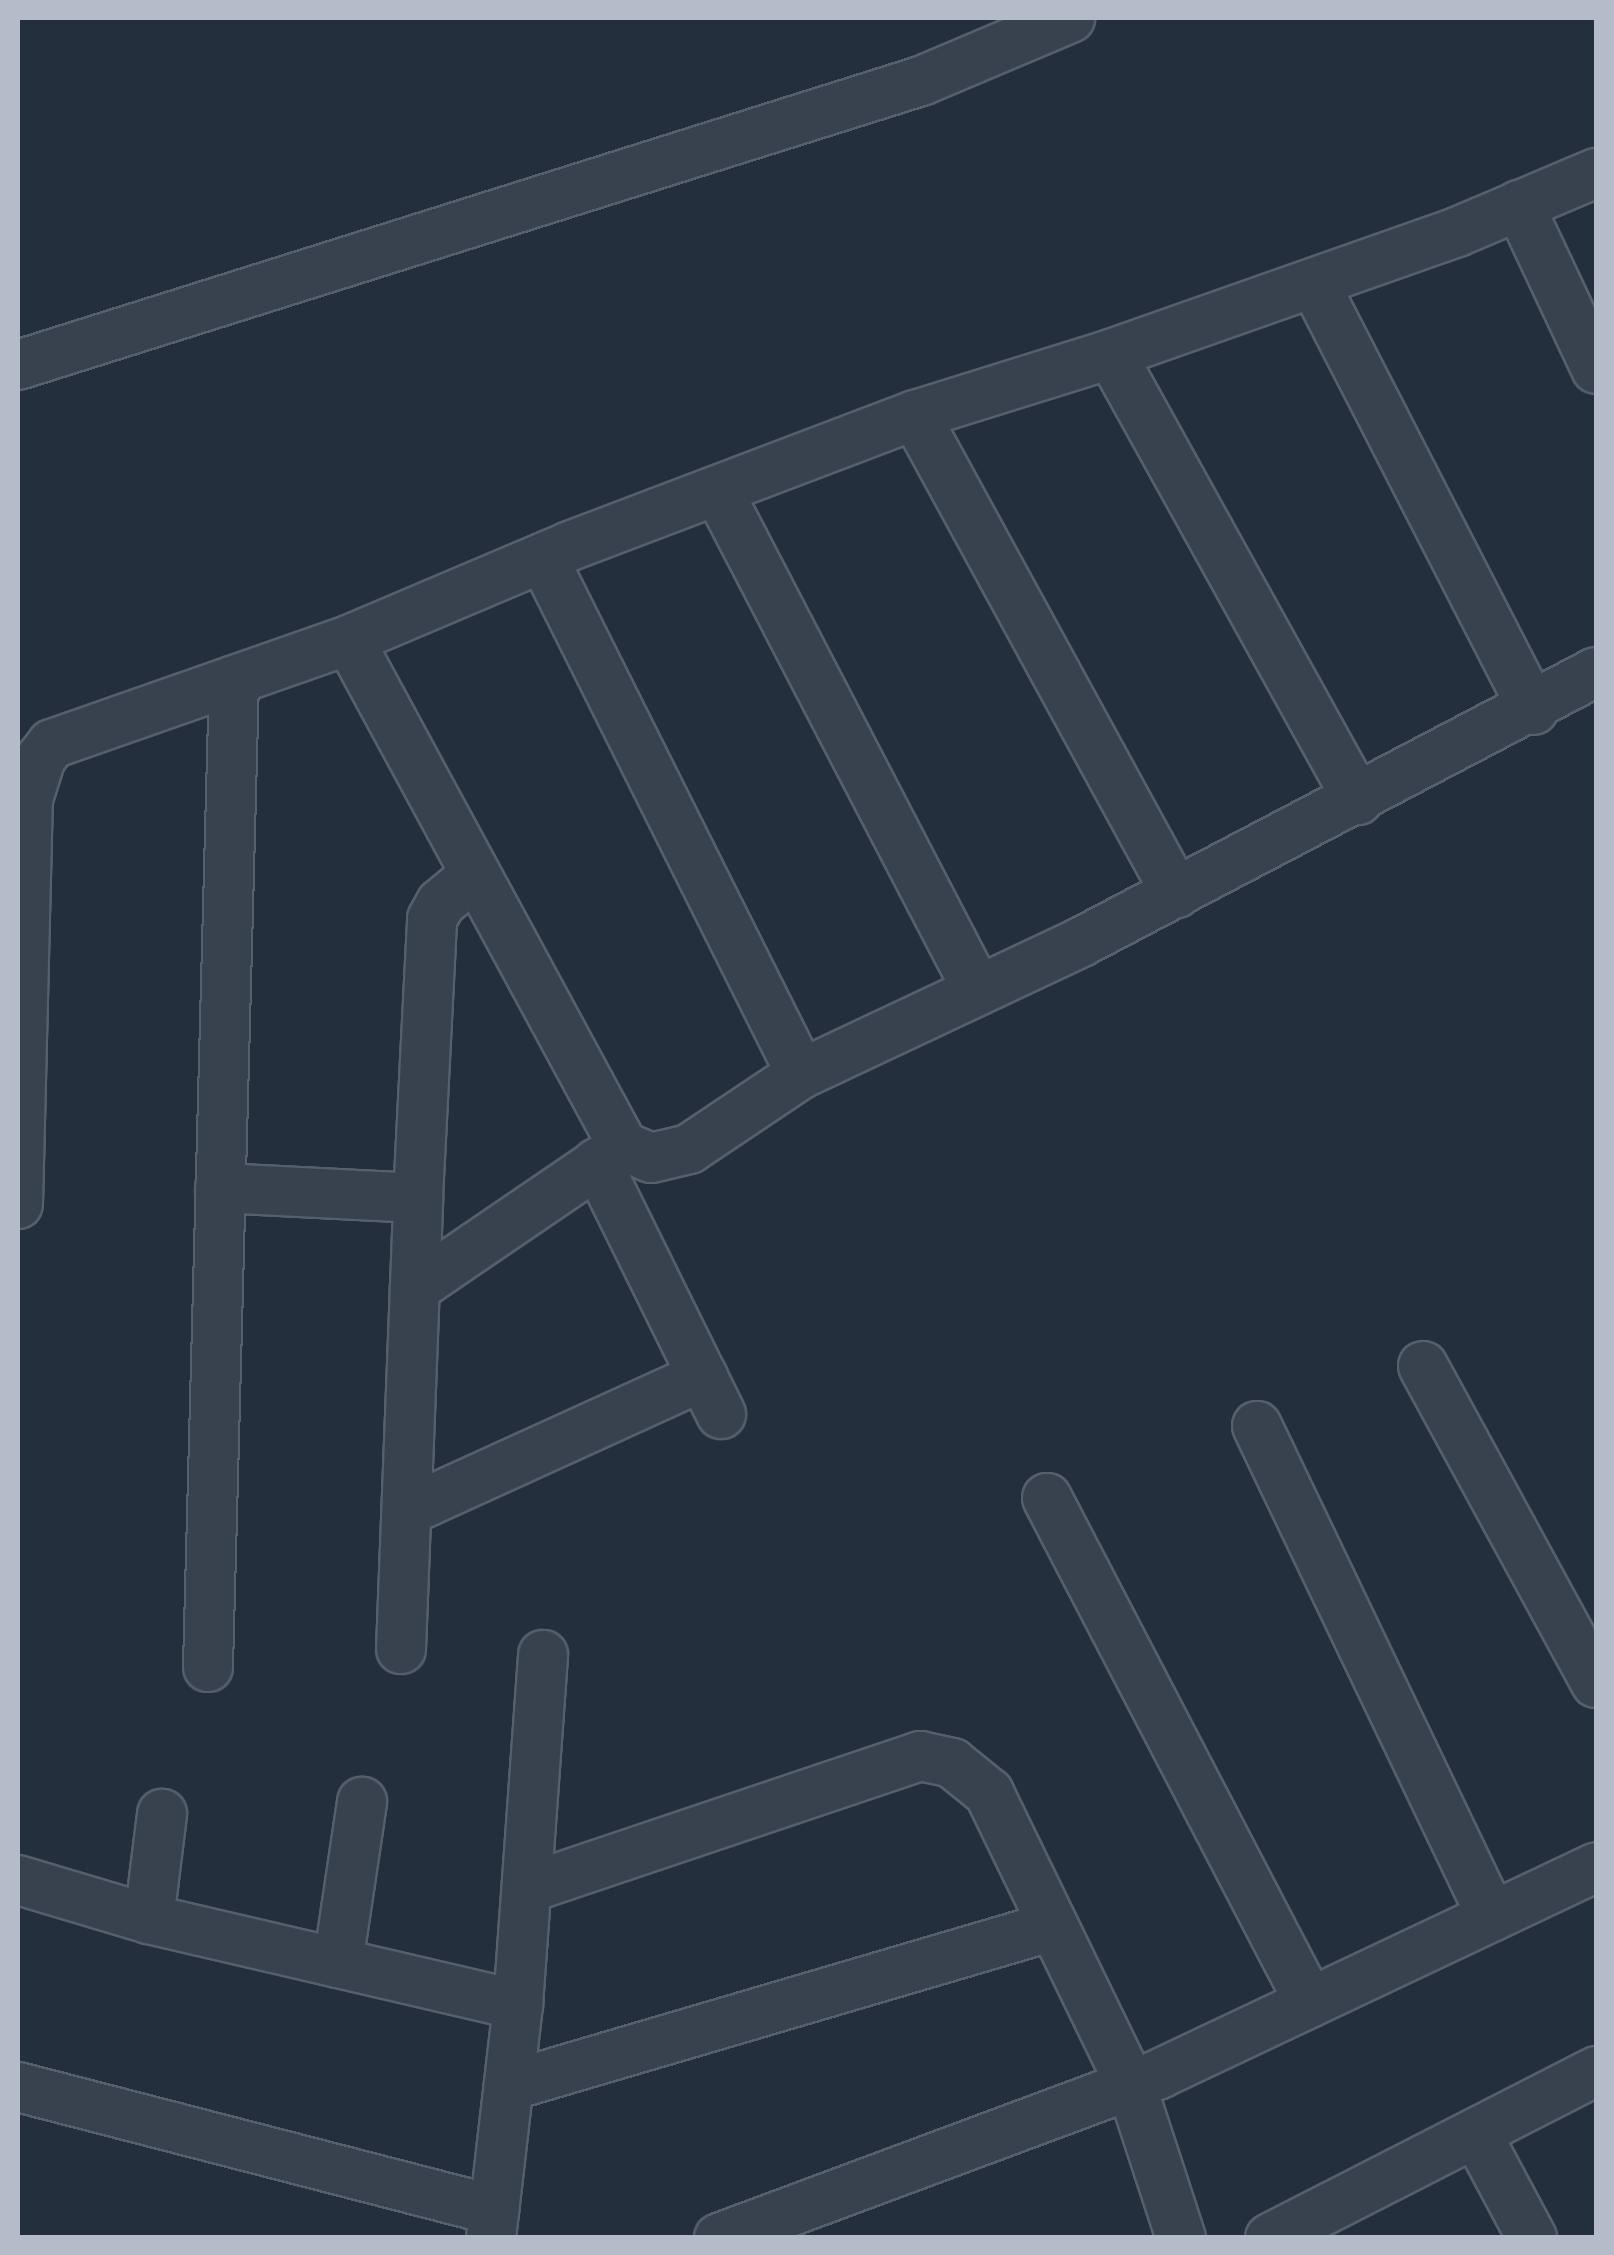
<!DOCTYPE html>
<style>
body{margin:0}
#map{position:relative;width:1614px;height:2255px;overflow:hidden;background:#242f3e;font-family:Quicksand,sans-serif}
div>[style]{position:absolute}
.roads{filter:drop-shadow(2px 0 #565f6c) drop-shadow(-2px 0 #565f6c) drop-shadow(0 2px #565f6c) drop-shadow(0 -2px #565f6c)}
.street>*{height:48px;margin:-24px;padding:0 24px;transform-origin:24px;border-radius:24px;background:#38414e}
span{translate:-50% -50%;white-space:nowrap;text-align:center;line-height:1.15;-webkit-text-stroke:8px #1d2633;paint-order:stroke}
.frame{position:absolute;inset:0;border:20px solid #b4bcc9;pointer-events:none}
</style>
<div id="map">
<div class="roads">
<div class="street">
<i style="left:1596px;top:173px;width:151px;rotate:157deg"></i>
<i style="left:1457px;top:232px;width:367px;rotate:160.6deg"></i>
<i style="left:1111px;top:354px;width:205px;rotate:162.7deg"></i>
<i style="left:915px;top:415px;width:369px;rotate:159.2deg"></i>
<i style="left:570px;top:546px;width:240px;rotate:157deg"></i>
<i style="left:349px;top:640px;width:575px;rotate:61.56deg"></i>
<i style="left:623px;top:1146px;width:30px;rotate:23deg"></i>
<i style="left:651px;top:1158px;width:39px;rotate:-13deg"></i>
<i style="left:689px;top:1149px;width:135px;rotate:-33.8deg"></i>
<i style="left:801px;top:1074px;width:310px;rotate:-25.2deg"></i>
<i style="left:1081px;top:942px;width:581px;rotate:-27.67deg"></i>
<i style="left:1519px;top:205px;width:181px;rotate:64.8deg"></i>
<i style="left:1314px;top:283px;width:480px;rotate:62.8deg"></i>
<i style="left:1111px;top:354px;width:510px;rotate:61.02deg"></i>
<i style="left:18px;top:365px;width:947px;rotate:-17.46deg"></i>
<i style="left:921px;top:81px;width:162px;rotate:-22.9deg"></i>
<i style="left:915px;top:415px;width:545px;rotate:61.36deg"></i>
<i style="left:719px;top:493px;width:561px;rotate:62.52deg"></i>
<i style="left:543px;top:558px;width:577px;rotate:63.43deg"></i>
<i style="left:597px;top:1163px;width:280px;rotate:63.7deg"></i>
<i style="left:220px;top:1188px;width:198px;rotate:2.9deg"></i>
<i style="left:418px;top:1198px;width:279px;rotate:-87.1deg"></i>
<i style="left:432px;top:919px;width:18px;rotate:-61deg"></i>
<i style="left:441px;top:903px;width:44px;rotate:-39.5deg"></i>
<i style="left:18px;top:1204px;width:405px;rotate:-88.6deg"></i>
<i style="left:28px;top:799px;width:43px;rotate:-72.4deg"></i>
<i style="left:41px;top:758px;width:18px;rotate:-52deg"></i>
<i style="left:52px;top:744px;width:315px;rotate:-19.3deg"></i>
<i style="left:415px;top:1288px;width:252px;rotate:-34.3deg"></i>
<i style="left:1423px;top:1366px;width:361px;rotate:61.4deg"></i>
<i style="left:1257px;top:1426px;width:544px;rotate:64.42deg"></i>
<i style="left:1047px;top:1498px;width:569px;rotate:62.49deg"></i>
<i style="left:407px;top:1511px;width:325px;rotate:-24.5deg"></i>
<i style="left:401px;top:1649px;width:451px;rotate:-87.8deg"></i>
<i style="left:208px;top:1667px;width:987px;rotate:-88.49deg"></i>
<i style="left:18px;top:1880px;width:137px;rotate:16.6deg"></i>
<i style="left:149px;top:1919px;width:379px;rotate:13.1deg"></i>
<i style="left:528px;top:1888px;width:414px;rotate:-18.6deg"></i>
<i style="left:920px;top:1756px;width:33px;rotate:12deg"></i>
<i style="left:952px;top:1763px;width:48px;rotate:39deg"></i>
<i style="left:989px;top:1793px;width:325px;rotate:64.1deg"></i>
<i style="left:1131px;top:2085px;width:161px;rotate:71.9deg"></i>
<i style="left:149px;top:1919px;width:106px;rotate:-82.9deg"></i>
<i style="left:338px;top:1963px;width:163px;rotate:-81.5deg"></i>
<i style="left:509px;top:2086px;width:567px;rotate:-16.39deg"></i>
<i style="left:18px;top:2087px;width:492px;rotate:14.5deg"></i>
<i style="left:1476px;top:2133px;width:119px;rotate:61.9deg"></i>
<i style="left:491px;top:2238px;width:235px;rotate:-83.4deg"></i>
<i style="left:518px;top:2005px;width:351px;rotate:-85.9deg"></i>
<i style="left:719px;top:2238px;width:470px;rotate:-20.4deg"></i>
<i style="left:1159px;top:2074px;width:484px;rotate:-25.3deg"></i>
<i style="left:1270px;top:2238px;width:366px;rotate:-27.1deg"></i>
</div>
</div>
<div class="frame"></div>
</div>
